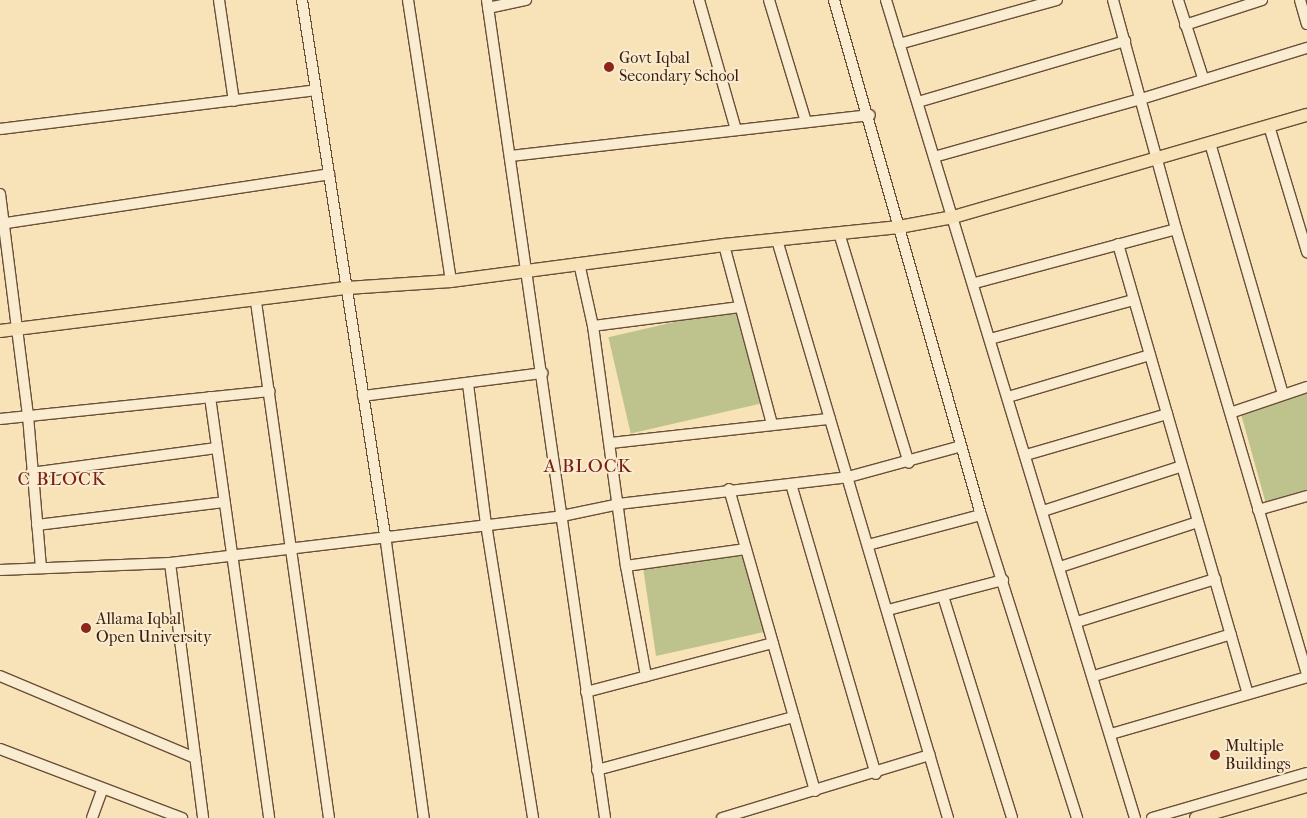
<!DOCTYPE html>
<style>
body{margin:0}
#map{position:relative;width:1307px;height:818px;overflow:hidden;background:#f8e2b7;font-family:"IM FELL French Canon",serif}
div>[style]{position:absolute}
.green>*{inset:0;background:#bec38d;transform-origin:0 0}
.roads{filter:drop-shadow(1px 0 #6a4f38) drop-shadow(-1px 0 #6a4f38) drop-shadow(0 1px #6a4f38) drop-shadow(0 -1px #6a4f38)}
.minor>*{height:10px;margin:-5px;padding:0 5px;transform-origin:5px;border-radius:5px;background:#faecd0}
.major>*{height:12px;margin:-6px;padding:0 6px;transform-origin:6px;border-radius:6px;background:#f8e2b7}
.dots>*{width:14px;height:14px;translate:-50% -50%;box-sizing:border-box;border:2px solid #faecd0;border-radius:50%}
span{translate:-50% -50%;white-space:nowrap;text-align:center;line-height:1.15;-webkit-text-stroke:4px #faecd0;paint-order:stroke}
.poi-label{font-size:16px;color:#3b1e0d}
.left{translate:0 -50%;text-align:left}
.quarter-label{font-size:19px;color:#7a1f14;letter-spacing:1px}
</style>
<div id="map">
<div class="green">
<i style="left:739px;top:307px;width:99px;height:134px;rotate:77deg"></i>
<i style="clip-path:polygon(1307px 393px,1307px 492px,1266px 504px,1241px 414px)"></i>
<i style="clip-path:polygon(745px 544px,769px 631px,656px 656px,642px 560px)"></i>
</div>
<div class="roads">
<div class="minor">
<i style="left:219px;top:0;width:102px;rotate:81.6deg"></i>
<i style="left:302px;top:0;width:541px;rotate:81.18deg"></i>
<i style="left:385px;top:535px;width:286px;rotate:82.2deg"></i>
<i style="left:408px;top:0;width:284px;rotate:81.3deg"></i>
<i style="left:487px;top:0;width:826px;rotate:81.79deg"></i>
<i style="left:699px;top:0;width:135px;rotate:74.1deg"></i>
<i style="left:769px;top:0;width:127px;rotate:73.1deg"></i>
<i style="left:834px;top:0;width:536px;rotate:74.07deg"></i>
<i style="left:981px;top:515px;width:318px;rotate:72.4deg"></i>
<i style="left:886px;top:0;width:855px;rotate:73.07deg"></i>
<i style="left:1113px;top:0;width:238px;rotate:74.6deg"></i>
<i style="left:1176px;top:229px;width:464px;rotate:73.6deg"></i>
<i style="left:1178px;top:0;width:82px;rotate:72.2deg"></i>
<i style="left:1300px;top:0;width:25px;rotate:74deg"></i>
<i style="left:488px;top:8px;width:39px;rotate:-12deg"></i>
<i style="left:1185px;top:25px;width:81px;rotate:-18deg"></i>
<i style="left:899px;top:44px;width:164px;rotate:-15.6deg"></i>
<i style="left:918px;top:102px;width:216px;rotate:-16.4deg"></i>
<i style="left:1269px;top:126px;width:132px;rotate:73.2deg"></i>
<i style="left:0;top:129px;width:318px;rotate:-7deg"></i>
<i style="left:1210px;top:143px;width:261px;rotate:73.8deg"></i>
<i style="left:511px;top:156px;width:361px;rotate:-6.5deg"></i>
<i style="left:934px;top:157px;width:215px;rotate:-15.7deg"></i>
<i style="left:1141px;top:99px;width:174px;rotate:-17.1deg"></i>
<i style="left:0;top:194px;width:224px;rotate:82.8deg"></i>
<i style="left:28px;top:416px;width:152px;rotate:85.1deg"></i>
<i style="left:0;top:224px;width:333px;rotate:-8.6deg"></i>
<i style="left:839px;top:233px;width:240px;rotate:73.1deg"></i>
<i style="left:777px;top:240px;width:603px;rotate:73.52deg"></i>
<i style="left:1118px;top:244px;width:468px;rotate:73.9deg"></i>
<i style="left:724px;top:245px;width:185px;rotate:75deg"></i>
<i style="left:579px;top:263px;width:65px;rotate:77.5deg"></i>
<i style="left:593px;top:326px;width:242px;rotate:82.2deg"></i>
<i style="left:626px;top:566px;width:112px;rotate:79.7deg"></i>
<i style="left:975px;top:283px;width:208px;rotate:-15deg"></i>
<i style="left:256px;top:302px;width:521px;rotate:81.95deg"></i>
<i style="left:593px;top:326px;width:147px;rotate:-7.4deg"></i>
<i style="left:990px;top:339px;width:149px;rotate:-15.2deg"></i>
<i style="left:468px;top:384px;width:141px;rotate:82.7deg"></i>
<i style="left:486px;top:524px;width:298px;rotate:80.9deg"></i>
<i style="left:363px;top:396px;width:181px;rotate:-7.3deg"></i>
<i style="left:210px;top:397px;width:425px;rotate:82deg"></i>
<i style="left:1008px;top:397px;width:148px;rotate:-16.5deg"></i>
<i style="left:1233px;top:412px;width:78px;rotate:-18.7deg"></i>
<i style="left:0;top:419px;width:271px;rotate:-5.9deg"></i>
<i style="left:611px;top:443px;width:220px;rotate:-6.3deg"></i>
<i style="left:1026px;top:455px;width:147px;rotate:-16.2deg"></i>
<i style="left:31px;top:473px;width:187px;rotate:-7.7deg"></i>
<i style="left:791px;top:484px;width:302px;rotate:73.7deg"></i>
<i style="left:729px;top:489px;width:314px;rotate:74.1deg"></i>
<i style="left:1258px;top:510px;width:51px;rotate:-15.9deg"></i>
<i style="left:1043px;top:511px;width:146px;rotate:-17.9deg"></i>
<i style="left:37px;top:525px;width:188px;rotate:-7deg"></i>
<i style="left:868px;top:545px;width:117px;rotate:-14.9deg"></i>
<i style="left:170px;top:563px;width:257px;rotate:82.6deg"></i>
<i style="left:626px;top:566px;width:121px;rotate:-8.1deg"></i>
<i style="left:1060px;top:567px;width:145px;rotate:-18.1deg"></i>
<i style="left:0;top:570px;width:170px;rotate:-2.4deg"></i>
<i style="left:170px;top:563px;width:395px;rotate:-6.8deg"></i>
<i style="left:562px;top:516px;width:58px;rotate:-11.9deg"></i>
<i style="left:619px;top:504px;width:231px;rotate:-6.7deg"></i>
<i style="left:848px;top:477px;width:117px;rotate:-15.3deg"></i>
<i style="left:943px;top:596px;width:232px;rotate:72.7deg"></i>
<i style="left:888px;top:610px;width:119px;rotate:-14.6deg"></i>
<i style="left:1077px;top:622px;width:145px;rotate:-17.3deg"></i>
<i style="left:0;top:676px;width:212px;rotate:22.8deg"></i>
<i style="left:1094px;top:676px;width:143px;rotate:-17deg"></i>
<i style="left:586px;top:692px;width:193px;rotate:-14.7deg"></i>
<i style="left:1111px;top:734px;width:204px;rotate:-16.2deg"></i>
<i style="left:0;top:749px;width:195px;rotate:20.8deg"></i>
<i style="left:597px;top:770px;width:204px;rotate:-15.1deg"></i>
<i style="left:92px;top:818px;width:30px;rotate:-70deg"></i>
<i style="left:722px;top:818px;width:217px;rotate:-16.9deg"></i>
<i style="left:1152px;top:818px;width:161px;rotate:-16.2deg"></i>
</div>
<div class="major">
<i style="left:0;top:331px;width:350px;rotate:-7.1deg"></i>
<i style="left:347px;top:288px;width:104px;rotate:-3.9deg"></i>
<i style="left:451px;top:281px;width:275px;rotate:-7.5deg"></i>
<i style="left:724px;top:245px;width:176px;rotate:-5.9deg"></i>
<i style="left:899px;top:227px;width:55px;rotate:-10.5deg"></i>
<i style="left:953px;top:217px;width:368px;rotate:-16.1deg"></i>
<i style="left:1196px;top:818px;width:116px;rotate:-16.1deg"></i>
</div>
</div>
<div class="dots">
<i style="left:609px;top:67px;background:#8f2418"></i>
<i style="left:86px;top:628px;background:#8f2418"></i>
<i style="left:1215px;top:755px;background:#8f2418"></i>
</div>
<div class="poi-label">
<span class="left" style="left:619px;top:67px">Govt Iqbal<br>Secondary School</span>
<span class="left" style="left:96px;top:628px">Allama Iqbal<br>Open University</span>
<span class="left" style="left:1225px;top:755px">Multiple<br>Buildings</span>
</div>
<div class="quarter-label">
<span style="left:588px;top:467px">A BLOCK</span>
<span style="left:62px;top:480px">C BLOCK</span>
</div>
</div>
